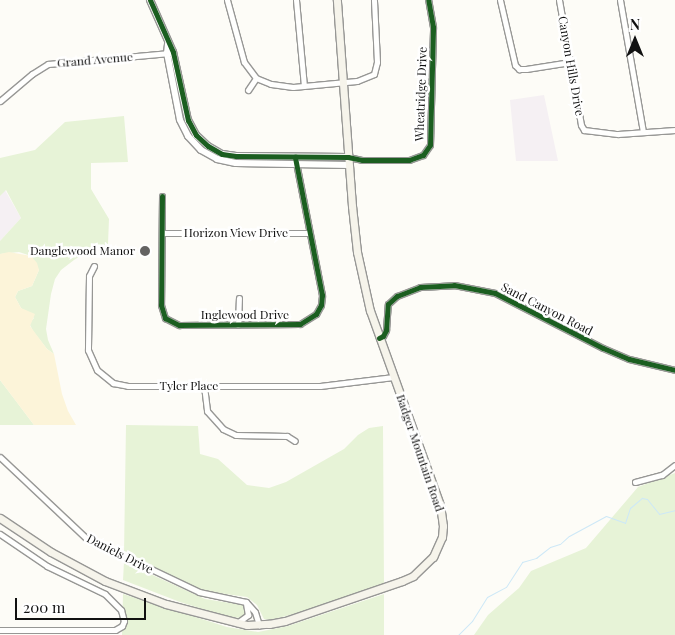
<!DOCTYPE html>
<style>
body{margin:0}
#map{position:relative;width:675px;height:635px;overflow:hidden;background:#fdfcf7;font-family:"Playfair Display",serif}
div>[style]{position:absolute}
.industrial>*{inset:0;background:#f5f0f3}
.green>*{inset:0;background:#e7f3d7}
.sand>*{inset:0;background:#fcf4d9}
.stream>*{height:1px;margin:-0.5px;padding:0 0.5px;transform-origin:0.5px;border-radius:0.5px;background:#cde8f7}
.roads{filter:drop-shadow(1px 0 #979795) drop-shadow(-1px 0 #979795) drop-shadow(0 1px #979795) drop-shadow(0 -1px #979795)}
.minor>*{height:5px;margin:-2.5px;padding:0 2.5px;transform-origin:2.5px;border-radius:2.5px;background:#fffffe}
.tertiary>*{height:6px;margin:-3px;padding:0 3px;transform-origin:3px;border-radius:3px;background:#fffffe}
.secondary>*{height:7px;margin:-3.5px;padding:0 3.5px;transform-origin:3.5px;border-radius:3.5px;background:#f6f4eb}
.cycleway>*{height:5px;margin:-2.5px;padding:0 2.5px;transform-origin:2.5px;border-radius:2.5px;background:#1b5e20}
.dots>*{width:14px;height:14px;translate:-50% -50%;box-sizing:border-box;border:2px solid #fff;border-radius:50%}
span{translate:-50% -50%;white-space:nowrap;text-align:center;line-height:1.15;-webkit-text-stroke:5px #fff;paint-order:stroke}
.street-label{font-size:12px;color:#111}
.poi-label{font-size:12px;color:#111}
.right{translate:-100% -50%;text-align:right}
.north{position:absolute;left:610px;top:15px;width:50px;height:50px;-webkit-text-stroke:4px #fff;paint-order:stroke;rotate:0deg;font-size:14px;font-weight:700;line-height:20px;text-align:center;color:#111}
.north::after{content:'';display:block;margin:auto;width:18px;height:22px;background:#111;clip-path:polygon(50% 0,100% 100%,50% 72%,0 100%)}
.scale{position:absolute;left:15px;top:598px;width:131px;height:22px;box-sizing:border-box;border:2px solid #111;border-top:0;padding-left:6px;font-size:15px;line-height:18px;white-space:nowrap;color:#111;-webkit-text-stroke:4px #fff;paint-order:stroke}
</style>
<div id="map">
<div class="industrial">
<i style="clip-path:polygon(544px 95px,558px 161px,516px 161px,510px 100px)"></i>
<i style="clip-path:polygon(5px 190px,21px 218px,0 241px,0 196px)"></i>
</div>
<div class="green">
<i style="clip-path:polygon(124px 116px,128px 162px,91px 163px,91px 189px,109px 219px,108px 244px,88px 251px,74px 260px,61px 270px,55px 279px,51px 294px,46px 329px,48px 340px,54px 354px,47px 349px,33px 331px,29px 323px,34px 318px,21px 308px,15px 297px,18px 291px,32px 286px,39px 270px,31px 256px,19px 252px,0 254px,0 241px,21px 218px,6px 190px,0 196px,0 158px,35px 150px,65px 122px)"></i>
<i style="clip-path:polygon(0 380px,19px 405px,34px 425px,0 425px)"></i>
<i style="clip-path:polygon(126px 425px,198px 426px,200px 454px,218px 459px,247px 485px,269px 488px,286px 482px,344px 449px,358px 435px,369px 428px,383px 426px,384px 584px,302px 612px,270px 620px,264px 619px,257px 605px,247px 597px,204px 591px,124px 553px)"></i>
<i style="clip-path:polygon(675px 473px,675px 635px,474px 635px,488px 615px,519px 588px,531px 571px,586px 548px,638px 487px)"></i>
<i style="clip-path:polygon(124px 562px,205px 599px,243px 605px,246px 613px,242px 618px,228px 617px,180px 602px,123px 580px)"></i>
<i style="clip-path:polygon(123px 594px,227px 627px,258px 632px,288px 626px,384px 594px,384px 635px,122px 635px)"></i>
</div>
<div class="sand">
<i style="clip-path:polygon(9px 252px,31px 256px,37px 263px,39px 270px,32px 286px,18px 291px,15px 297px,21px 308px,35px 314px,30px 326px,47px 349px,54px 354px,62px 394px,68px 411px,76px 425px,34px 425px,0 380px,0 254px)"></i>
</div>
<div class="stream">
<i style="left:458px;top:635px;width:20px;rotate:-45deg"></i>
<i style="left:472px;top:621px;width:28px;rotate:-58deg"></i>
<i style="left:487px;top:597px;width:21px;rotate:-28deg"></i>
<i style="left:506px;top:587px;width:30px;rotate:-57deg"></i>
<i style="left:522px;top:562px;width:15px;rotate:-16deg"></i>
<i style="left:536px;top:558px;width:18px;rotate:-38deg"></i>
<i style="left:550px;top:547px;width:10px;rotate:-17deg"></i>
<i style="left:560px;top:544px;width:12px;rotate:-42deg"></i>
<i style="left:569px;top:536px;width:42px;rotate:-28.4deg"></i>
<i style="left:606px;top:516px;width:20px;rotate:20deg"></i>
<i style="left:625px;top:523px;width:16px;rotate:-72deg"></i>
<i style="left:630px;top:508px;width:16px;rotate:-40deg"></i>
<i style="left:642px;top:498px;width:5px;rotate:11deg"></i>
<i style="left:647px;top:499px;width:19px;rotate:51deg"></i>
<i style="left:659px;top:514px;width:16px;rotate:-14deg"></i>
</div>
<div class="roads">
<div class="minor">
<i style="left:227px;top:0;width:64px;rotate:74.7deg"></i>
<i style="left:244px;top:62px;width:20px;rotate:53deg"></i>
<i style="left:256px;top:78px;width:16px;rotate:22deg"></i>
<i style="left:271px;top:84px;width:22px;rotate:8deg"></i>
<i style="left:293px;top:87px;width:64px;rotate:-5.4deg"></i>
<i style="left:357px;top:81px;width:18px;rotate:-22deg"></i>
<i style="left:374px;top:74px;width:12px;rotate:-76deg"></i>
<i style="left:377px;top:62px;width:62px;rotate:-92.8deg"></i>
<i style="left:296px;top:0;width:86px;rotate:84.7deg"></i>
<i style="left:500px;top:0;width:67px;rotate:77deg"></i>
<i style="left:515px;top:65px;width:6px;rotate:45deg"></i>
<i style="left:519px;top:69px;width:7px"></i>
<i style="left:526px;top:69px;width:45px;rotate:-9deg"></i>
<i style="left:559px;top:0;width:127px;rotate:80deg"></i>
<i style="left:581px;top:125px;width:6px;rotate:59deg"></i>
<i style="left:584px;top:130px;width:34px;rotate:7deg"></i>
<i style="left:618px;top:134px;width:57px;rotate:-4deg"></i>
<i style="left:620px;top:0;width:134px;rotate:80.1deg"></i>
<i style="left:248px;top:90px;width:14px;rotate:-56deg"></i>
<i style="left:0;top:101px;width:42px;rotate:-40.2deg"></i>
<i style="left:32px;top:74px;width:19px;rotate:-32deg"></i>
<i style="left:48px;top:64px;width:122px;rotate:-5.2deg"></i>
<i style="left:348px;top:157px;width:14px;rotate:12deg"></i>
<i style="left:362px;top:160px;width:47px"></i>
<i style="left:409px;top:160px;width:15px;rotate:-20deg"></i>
<i style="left:423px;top:155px;width:12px;rotate:-55deg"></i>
<i style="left:430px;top:145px;width:118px;rotate:-88.5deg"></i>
<i style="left:433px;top:27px;width:27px;rotate:-100deg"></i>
<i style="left:162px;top:196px;width:109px;rotate:90.5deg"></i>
<i style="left:161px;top:305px;width:14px;rotate:73deg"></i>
<i style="left:165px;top:318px;width:16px;rotate:27deg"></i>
<i style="left:179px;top:325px;width:121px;rotate:-0.5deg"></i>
<i style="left:300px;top:324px;width:19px;rotate:-32deg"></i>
<i style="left:316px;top:314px;width:10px;rotate:-61deg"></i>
<i style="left:321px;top:305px;width:10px;rotate:-84deg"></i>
<i style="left:322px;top:295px;width:136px;rotate:-101.1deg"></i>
<i style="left:162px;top:233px;width:147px"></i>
<i style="left:94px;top:266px;width:11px;rotate:117deg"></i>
<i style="left:89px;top:276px;width:74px;rotate:90.8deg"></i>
<i style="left:88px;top:350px;width:22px;rotate:66deg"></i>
<i style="left:97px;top:370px;width:21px;rotate:39deg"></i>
<i style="left:113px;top:383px;width:15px;rotate:11deg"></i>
<i style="left:128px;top:386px;width:192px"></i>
<i style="left:320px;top:386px;width:74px;rotate:-7deg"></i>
<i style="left:238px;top:325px;width:27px;rotate:-88deg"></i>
<i style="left:379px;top:338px;width:4px;rotate:-27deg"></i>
<i style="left:383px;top:336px;width:7px;rotate:-63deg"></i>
<i style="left:386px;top:330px;width:26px;rotate:-86deg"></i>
<i style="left:388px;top:304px;width:12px;rotate:-42deg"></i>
<i style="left:397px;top:296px;width:25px;rotate:-21deg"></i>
<i style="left:420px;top:287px;width:34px;rotate:-3deg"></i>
<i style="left:454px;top:285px;width:42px;rotate:11deg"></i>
<i style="left:495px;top:293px;width:121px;rotate:27deg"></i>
<i style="left:603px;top:348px;width:28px;rotate:23deg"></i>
<i style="left:629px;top:359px;width:47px;rotate:13.4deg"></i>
<i style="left:204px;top:386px;width:25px;rotate:83deg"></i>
<i style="left:207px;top:411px;width:24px;rotate:48deg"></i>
<i style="left:223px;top:429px;width:14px;rotate:25deg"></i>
<i style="left:236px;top:435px;width:51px;rotate:1.1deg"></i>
<i style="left:287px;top:436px;width:9px;rotate:32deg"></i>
<i style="left:0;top:457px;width:118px;rotate:43.3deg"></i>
<i style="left:86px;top:538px;width:125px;rotate:25.5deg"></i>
<i style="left:199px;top:592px;width:48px;rotate:12deg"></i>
<i style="left:246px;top:602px;width:13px;rotate:48deg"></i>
<i style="left:255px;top:612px;width:14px;rotate:73deg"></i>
<i style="left:635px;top:482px;width:28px;rotate:-15deg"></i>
<i style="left:662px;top:475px;width:16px;rotate:-38deg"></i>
<i style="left:0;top:534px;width:57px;rotate:34.2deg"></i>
<i style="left:47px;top:566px;width:64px;rotate:25.8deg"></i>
<i style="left:105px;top:594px;width:23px;rotate:45deg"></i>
<i style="left:121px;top:610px;width:11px;rotate:75deg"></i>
<i style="left:124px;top:621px;width:5px;rotate:112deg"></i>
<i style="left:122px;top:626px;width:8px;rotate:150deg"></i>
<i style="left:115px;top:630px;width:115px;rotate:180deg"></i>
<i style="left:237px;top:623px;width:14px;rotate:-36deg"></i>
<i style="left:248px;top:615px;width:11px;rotate:-100deg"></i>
</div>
<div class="tertiary">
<i style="left:150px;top:0;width:57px;rotate:66.1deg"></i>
<i style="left:173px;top:52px;width:70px;rotate:77.6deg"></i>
<i style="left:188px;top:120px;width:17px;rotate:62deg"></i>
<i style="left:196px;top:135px;width:16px;rotate:43deg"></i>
<i style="left:208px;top:146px;width:16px;rotate:30deg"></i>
<i style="left:222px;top:154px;width:14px;rotate:8deg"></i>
<i style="left:236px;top:156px;width:112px;rotate:0.5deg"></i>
<i style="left:168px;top:44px;width:9px;rotate:96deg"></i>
<i style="left:167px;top:53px;width:68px;rotate:79deg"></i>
<i style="left:180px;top:120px;width:18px;rotate:63deg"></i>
<i style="left:188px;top:136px;width:19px;rotate:47deg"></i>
<i style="left:201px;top:150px;width:18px;rotate:29deg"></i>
<i style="left:217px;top:159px;width:19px;rotate:12deg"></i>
<i style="left:236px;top:163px;width:113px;rotate:1deg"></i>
</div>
<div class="secondary">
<i style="left:0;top:518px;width:61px;rotate:33.7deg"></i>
<i style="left:51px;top:552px;width:61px;rotate:28.2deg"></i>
<i style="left:105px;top:581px;width:65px;rotate:20.7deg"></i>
<i style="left:166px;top:604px;width:84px;rotate:14.5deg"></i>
<i style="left:247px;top:625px;width:22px;rotate:-3deg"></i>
<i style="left:269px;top:624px;width:16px;rotate:-11deg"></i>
<i style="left:285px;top:621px;width:124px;rotate:-18.9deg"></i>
<i style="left:402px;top:581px;width:12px;rotate:-24deg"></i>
<i style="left:413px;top:576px;width:28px;rotate:-44deg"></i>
<i style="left:433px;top:557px;width:22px;rotate:-66deg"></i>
<i style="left:442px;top:537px;width:11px;rotate:-85deg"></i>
<i style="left:443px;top:526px;width:21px;rotate:-98deg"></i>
<i style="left:440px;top:505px;width:206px;rotate:-109.8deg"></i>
<i style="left:370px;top:311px;width:60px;rotate:-102.4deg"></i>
<i style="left:357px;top:252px;width:46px;rotate:-96.2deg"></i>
<i style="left:352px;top:206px;width:207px;rotate:-94.2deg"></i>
</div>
</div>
<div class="cycleway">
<i style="left:150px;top:0;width:57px;rotate:66.1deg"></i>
<i style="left:173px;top:52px;width:70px;rotate:77.6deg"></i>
<i style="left:188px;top:120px;width:17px;rotate:62deg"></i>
<i style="left:196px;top:135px;width:16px;rotate:43deg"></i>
<i style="left:208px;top:146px;width:16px;rotate:30deg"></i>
<i style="left:222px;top:154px;width:14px;rotate:8deg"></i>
<i style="left:236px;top:156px;width:112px;rotate:0.5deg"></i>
<i style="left:348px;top:157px;width:14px;rotate:12deg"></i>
<i style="left:362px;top:160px;width:47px"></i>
<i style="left:409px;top:160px;width:15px;rotate:-20deg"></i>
<i style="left:423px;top:155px;width:12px;rotate:-55deg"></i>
<i style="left:430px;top:145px;width:118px;rotate:-88.5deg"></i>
<i style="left:433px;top:27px;width:27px;rotate:-100deg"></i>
<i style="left:162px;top:196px;width:109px;rotate:90.5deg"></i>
<i style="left:161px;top:305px;width:14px;rotate:73deg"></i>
<i style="left:165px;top:318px;width:16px;rotate:27deg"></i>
<i style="left:179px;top:325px;width:121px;rotate:-0.5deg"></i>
<i style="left:300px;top:324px;width:19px;rotate:-32deg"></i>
<i style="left:316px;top:314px;width:10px;rotate:-61deg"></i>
<i style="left:321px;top:305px;width:10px;rotate:-84deg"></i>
<i style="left:322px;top:295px;width:141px;rotate:-101.1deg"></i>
<i style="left:379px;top:338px;width:4px;rotate:-27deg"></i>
<i style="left:383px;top:336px;width:7px;rotate:-63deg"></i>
<i style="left:386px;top:330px;width:26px;rotate:-86deg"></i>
<i style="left:388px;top:304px;width:12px;rotate:-42deg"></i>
<i style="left:397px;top:296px;width:25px;rotate:-21deg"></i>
<i style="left:420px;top:287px;width:34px;rotate:-3deg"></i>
<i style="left:454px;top:285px;width:42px;rotate:11deg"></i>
<i style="left:495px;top:293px;width:121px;rotate:27deg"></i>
<i style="left:603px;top:348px;width:28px;rotate:23deg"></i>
<i style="left:629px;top:359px;width:47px;rotate:13.4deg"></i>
</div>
<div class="dots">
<i style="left:145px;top:251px;background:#646362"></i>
</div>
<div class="street-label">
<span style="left:95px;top:60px;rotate:-5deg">Grand Avenue</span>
<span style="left:571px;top:66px;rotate:80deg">Canyon Hills Drive</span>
<span style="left:421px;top:94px;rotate:-88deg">Wheatridge Drive</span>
<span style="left:236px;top:233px">Horizon View Drive</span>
<span style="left:547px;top:309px;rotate:27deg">Sand Canyon Road</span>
<span style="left:245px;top:315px">Inglewood Drive</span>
<span style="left:189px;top:386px">Tyler Place</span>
<span style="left:420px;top:453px;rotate:71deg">Badger Mountain Road</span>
<span style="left:120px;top:554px;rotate:27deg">Daniels Drive</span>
</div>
<div class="poi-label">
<span class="right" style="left:135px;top:251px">Danglewood Manor</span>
</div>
<div class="north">N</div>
<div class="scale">200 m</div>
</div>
